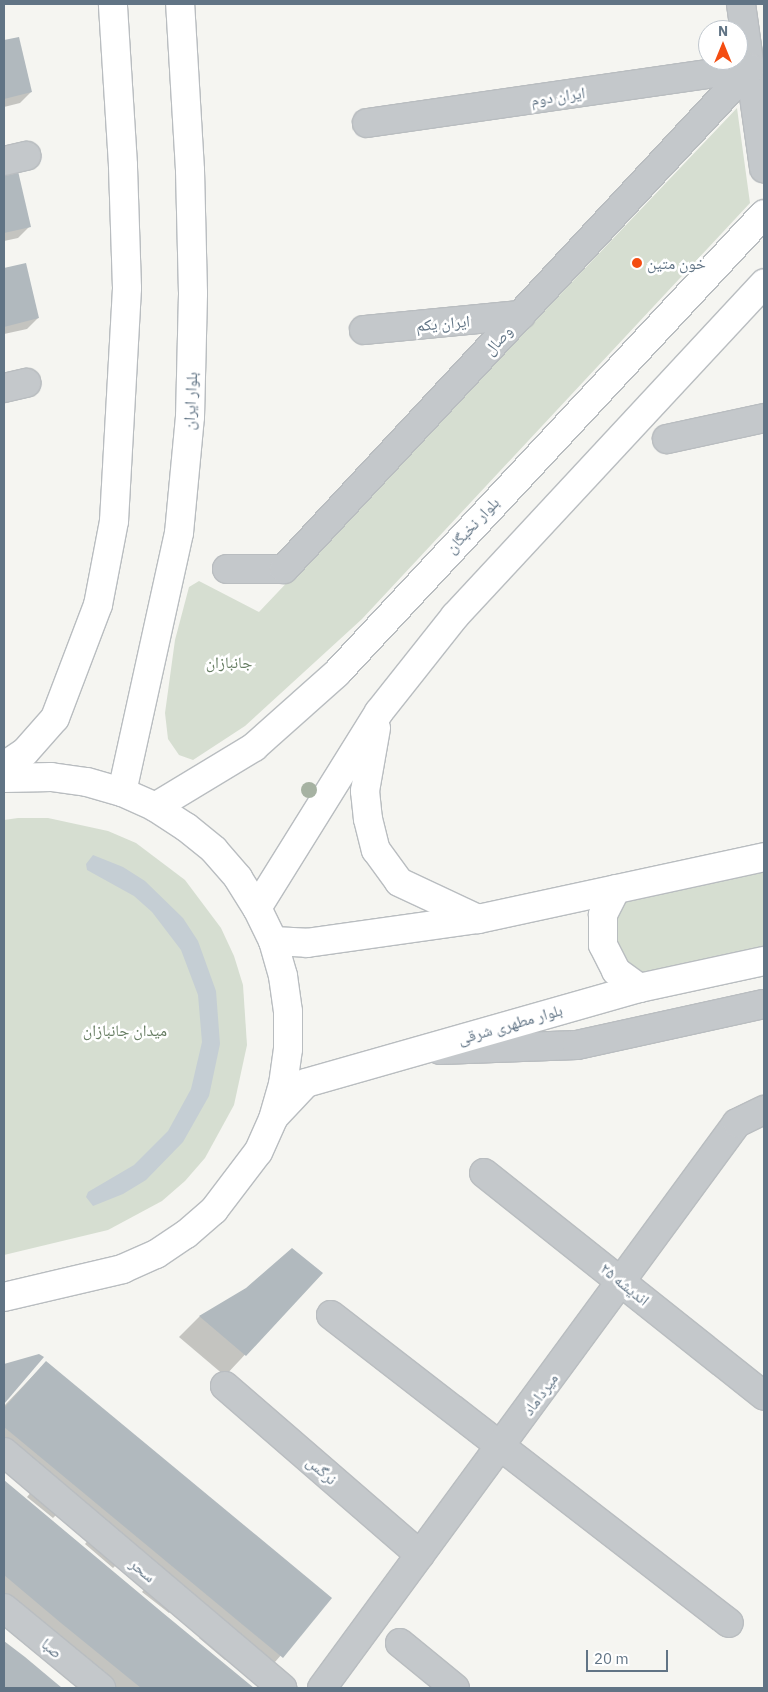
<!DOCTYPE html>
<meta charset="utf-8">
<style>
body{margin:0}
#map{position:relative;width:768px;height:1692px;overflow:hidden;background:#f5f5f1;font-family:"IBM Plex Sans","Noto Naskh Arabic",sans-serif}
div>[style]{position:absolute}
.green>*{inset:0;background:#d6ded1}
.water>*{inset:0;background:#c5ced4}
.shadow>*{inset:0;background:#0003}
.building>*{inset:0;background:#b1b9be}
.roads{filter:drop-shadow(1px 0 #b9bdc0) drop-shadow(-1px 0 #b9bdc0) drop-shadow(0 1px #b9bdc0) drop-shadow(0 -1px #b9bdc0)}
.minor>*{height:28px;margin:-14px;padding:0 14px;transform-origin:14px;border-radius:14px;background:#c4c8cb}
.major>*{height:28px;margin:-14px;padding:0 14px;transform-origin:14px;border-radius:14px;background:#fff}
.trees>*{width:16px;height:16px;margin:-8px;border-radius:50%;background:#a6b2a2}
.dots>*{width:14px;height:14px;translate:-50% -50%;box-sizing:border-box;border:2px solid #fff;border-radius:50%}
span{translate:-50% -50%;white-space:nowrap;text-align:center;line-height:1.15;-webkit-text-stroke:5px #fff;paint-order:stroke}
.street-label{font-size:16px;color:#617485}
.poi-label{font-size:16px;color:#617485}
.left{translate:0 -50%;text-align:left}
.park-label{font-size:16px;color:#657c61}
.frame{position:absolute;inset:0;border:5px solid #617485;pointer-events:none}
.north{position:absolute;left:698px;top:20px;width:50px;height:50px;box-sizing:border-box;background:#fff;border:1px solid #c0c7ce;border-radius:50%;rotate:0deg;font-size:14px;font-weight:700;line-height:20px;text-align:center;color:#617485}
.north::after{content:'';display:block;margin:auto;width:18px;height:22px;background:#f44d12;clip-path:polygon(50% 0,100% 100%,50% 72%,0 100%)}
.scale{position:absolute;left:586px;top:1650px;width:82px;height:22px;box-sizing:border-box;border:2px solid #617485;border-top:0;padding-left:6px;font-size:15px;line-height:18px;white-space:nowrap;color:#617485;-webkit-text-stroke:4px #fff;paint-order:stroke}
</style>
<div id="map">
<div class="green">
<i style="clip-path:polygon(737px 108px,750px 203px,362px 619px,245px 726px,193px 760px,179px 755px,168px 739px,165px 713px,175px 640px,189px 587px,199px 581px,259px 612px)"></i>
<i style="clip-path:polygon(18px 818px,48px 818px,108px 831px,136px 843px,185px 880px,221px 928px,234px 956px,243px 985px,247px 1045px,234px 1105px,205px 1158px,185px 1181px,162px 1201px,108px 1230px,4px 1255px,4px 820px)"></i>
<i style="clip-path:polygon(764px 857px,764px 961px,639px 988px,616px 971px,608px 902px)"></i>
</div>
<div class="water">
<i style="clip-path:polygon(93px 855px,123px 867px,145px 881px,183px 918px,198px 941px,216px 991px,220px 1044px,209px 1096px,183px 1142px,146px 1180px,123px 1194px,93px 1206px,86px 1197px,88px 1192px,134px 1165px,168px 1131px,191px 1089px,202px 1042px,198px 995px,181px 950px,152px 912px,134px 896px,87px 870px,86px 864px)"></i>
</div>
<div class="shadow">
<i style="clip-path:polygon(18px 38px,31px 92px,20px 103px,4px 107px,4px 42px)"></i>
<i style="clip-path:polygon(17px 173px,29px 227px,18px 238px,4px 241px,4px 176px)"></i>
<i style="clip-path:polygon(25px 264px,38px 318px,27px 329px,4px 334px,4px 269px)"></i>
<i style="clip-path:polygon(321px 1273px,225px 1376px,179px 1337px,199px 1317px,247px 1289px)"></i>
<i style="clip-path:polygon(46px 1362px,331px 1598px,261px 1678px,232px 1653px,225px 1660px,199px 1638px,204px 1631px,179px 1603px,169px 1613px,142px 1592px,148px 1585px,120px 1561px,113px 1568px,85px 1544px,91px 1537px,63px 1508px,53px 1518px,27px 1497px,33px 1490px,4px 1466px,4px 1406px)"></i>
<i style="clip-path:polygon(4px 1482px,217px 1659px,252px 1688px,96px 1688px,4px 1624px)"></i>
<i style="clip-path:polygon(4px 1642px,24px 1658px,60px 1688px,4px 1688px,4px 1683px,22px 1663px,4px 1679px)"></i>
</div>
<div class="building">
<i style="clip-path:polygon(19px 37px,32px 92px,4px 99px,4px 40px)"></i>
<i style="clip-path:polygon(18px 171px,31px 227px,4px 233px,4px 175px)"></i>
<i style="clip-path:polygon(26px 263px,39px 318px,4px 327px,4px 268px)"></i>
<i style="clip-path:polygon(292px 1248px,323px 1273px,246px 1356px,199px 1316px,246px 1288px)"></i>
<i style="clip-path:polygon(39px 1354px,44px 1357px,4px 1404px,4px 1364px)"></i>
<i style="clip-path:polygon(46px 1361px,332px 1598px,283px 1658px,4px 1427px,4px 1408px)"></i>
<i style="clip-path:polygon(4px 1480px,163px 1613px,254px 1688px,141px 1688px,61px 1623px,4px 1575px)"></i>
<i style="clip-path:polygon(4px 1641px,25px 1657px,62px 1688px,4px 1688px)"></i>
</div>
<div class="roads">
<div class="minor">
<i style="left:741px;top:4px;width:166px;rotate:82deg"></i>
<i style="left:367px;top:123px;width:387px;rotate:-8.2deg"></i>
<i style="left:4px;top:161px;width:23px;rotate:-13deg"></i>
<i style="left:364px;top:330px;width:158px;rotate:-5.5deg"></i>
<i style="left:4px;top:388px;width:23px;rotate:-13deg"></i>
<i style="left:667px;top:439px;width:99px;rotate:-12.2deg"></i>
<i style="left:227px;top:569px;width:57px"></i>
<i style="left:284px;top:569px;width:684px;rotate:-47.07deg"></i>
<i style="left:440px;top:1050px;width:137px;rotate:-2.1deg"></i>
<i style="left:577px;top:1045px;width:191px;rotate:-12.4deg"></i>
<i style="left:484px;top:1173px;width:358px;rotate:38.5deg"></i>
<i style="left:331px;top:1315px;width:503px;rotate:37.74deg"></i>
<i style="left:225px;top:1386px;width:258px;rotate:40.9deg"></i>
<i style="left:4px;top:1452px;width:365px;rotate:40.3deg"></i>
<i style="left:4px;top:1608px;width:126px;rotate:39.5deg"></i>
<i style="left:400px;top:1643px;width:71px;rotate:39.3deg"></i>
<i style="left:322px;top:1688px;width:701px;rotate:-53.7deg"></i>
<i style="left:737px;top:1123px;width:30px;rotate:-26deg"></i>
</div>
<div class="major">
<i style="left:376px;top:728px;width:64px;rotate:99.9deg"></i>
<i style="left:365px;top:791px;width:28px;rotate:84deg"></i>
<i style="left:368px;top:819px;width:32px;rotate:76deg"></i>
<i style="left:376px;top:850px;width:39px;rotate:54deg"></i>
<i style="left:399px;top:882px;width:87px;rotate:25.1deg"></i>
<i style="left:4px;top:766px;width:25px;rotate:-34deg"></i>
<i style="left:25px;top:752px;width:45px;rotate:-48.6deg"></i>
<i style="left:55px;top:718px;width:121px;rotate:-69.2deg"></i>
<i style="left:98px;top:605px;width:86px;rotate:-79.2deg"></i>
<i style="left:114px;top:521px;width:233px;rotate:-86.8deg"></i>
<i style="left:127px;top:288px;width:123px;rotate:-91.9deg"></i>
<i style="left:123px;top:165px;width:161px;rotate:-93.6deg"></i>
<i style="left:4px;top:778px;width:47px;rotate:-1.2deg"></i>
<i style="left:51px;top:777px;width:36px;rotate:8deg"></i>
<i style="left:87px;top:782px;width:36px;rotate:16deg"></i>
<i style="left:122px;top:792px;width:36px;rotate:24deg"></i>
<i style="left:155px;top:807px;width:37px;rotate:33deg"></i>
<i style="left:186px;top:827px;width:36px;rotate:39deg"></i>
<i style="left:214px;top:850px;width:37px;rotate:49deg"></i>
<i style="left:238px;top:878px;width:36px;rotate:58deg"></i>
<i style="left:257px;top:908px;width:37px;rotate:64deg"></i>
<i style="left:273px;top:941px;width:36px;rotate:74deg"></i>
<i style="left:283px;top:976px;width:36px;rotate:82deg"></i>
<i style="left:288px;top:1012px;width:37px;rotate:90deg"></i>
<i style="left:288px;top:1049px;width:35px;rotate:98deg"></i>
<i style="left:283px;top:1084px;width:36px;rotate:106deg"></i>
<i style="left:273px;top:1119px;width:36px;rotate:114deg"></i>
<i style="left:258px;top:1152px;width:73px;rotate:127.2deg"></i>
<i style="left:214px;top:1210px;width:37px;rotate:139deg"></i>
<i style="left:186px;top:1234px;width:36px;rotate:146deg"></i>
<i style="left:156px;top:1254px;width:36px;rotate:156deg"></i>
<i style="left:123px;top:1269px;width:122px;rotate:166.8deg"></i>
<i style="left:122px;top:792px;width:265px;rotate:-77.6deg"></i>
<i style="left:179px;top:533px;width:117px;rotate:-84.6deg"></i>
<i style="left:190px;top:417px;width:124px;rotate:-88.6deg"></i>
<i style="left:193px;top:293px;width:123px;rotate:-91.4deg"></i>
<i style="left:190px;top:170px;width:166px;rotate:-93.4deg"></i>
<i style="left:155px;top:807px;width:116px;rotate:-31.2deg"></i>
<i style="left:254px;top:747px;width:110px;rotate:-41.7deg"></i>
<i style="left:336px;top:674px;width:628px;rotate:-47.06deg"></i>
<i style="left:616px;top:889px;width:29px;rotate:117deg"></i>
<i style="left:603px;top:915px;width:30px;rotate:90deg"></i>
<i style="left:603px;top:945px;width:29px;rotate:63deg"></i>
<i style="left:616px;top:971px;width:29px;rotate:36deg"></i>
<i style="left:257px;top:908px;width:231px;rotate:-58.1deg"></i>
<i style="left:379px;top:712px;width:122px;rotate:-51.6deg"></i>
<i style="left:455px;top:616px;width:454px;rotate:-47.1deg"></i>
<i style="left:273px;top:941px;width:34px;rotate:3deg"></i>
<i style="left:307px;top:943px;width:173px;rotate:-8deg"></i>
<i style="left:478px;top:919px;width:293px;rotate:-12.2deg"></i>
<i style="left:275px;top:1116px;width:45px;rotate:-46.8deg"></i>
<i style="left:306px;top:1083px;width:346px;rotate:-15.9deg"></i>
<i style="left:639px;top:988px;width:128px;rotate:-12.2deg"></i>
</div>
</div>
<div class="trees">
<i style="left:309px;top:790px"></i>
</div>
<div class="dots">
<i style="left:637px;top:263px;background:#f44d12"></i>
</div>
<div class="street-label">
<span style="left:558px;top:96px;rotate:-8deg">ایران دوم</span>
<span style="left:443px;top:323px;rotate:-5deg">ایران یکم</span>
<span style="left:498px;top:340px;rotate:-47deg">وصال</span>
<span style="left:190px;top:401px;rotate:-87deg">بلوار ایران</span>
<span style="left:472px;top:525px;rotate:-47deg">بلوار نخبگان</span>
<span style="left:510px;top:1024px;rotate:-16deg">بلوار مطهری شرقی</span>
<span style="left:625px;top:1284px;rotate:39deg">اندیشه ۲۵</span>
<span style="left:540px;top:1394px;rotate:-54deg">میرداماد</span>
<span style="left:322px;top:1470px;rotate:41deg">نرگس</span>
<span style="left:143px;top:1570px;rotate:40deg">سحر</span>
<span style="left:52px;top:1648px;rotate:40deg">صبا</span>
</div>
<div class="poi-label">
<span class="left" style="left:647px;top:263px">خون متین</span>
</div>
<div class="park-label">
<span style="left:229px;top:662px">جانبازان</span>
<span style="left:125px;top:1030px">میدان جانبازان</span>
</div>
<div class="frame"></div>
<div class="north">N</div>
<div class="scale">20 m</div>
</div>
